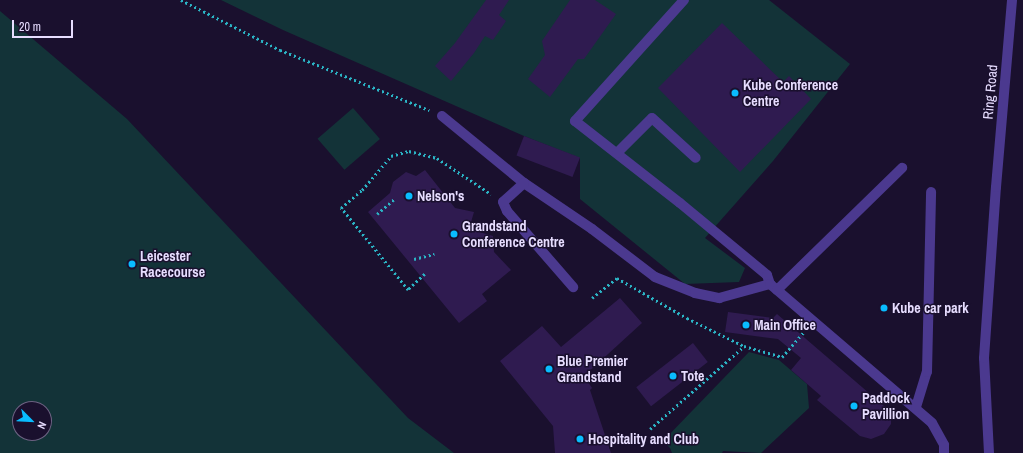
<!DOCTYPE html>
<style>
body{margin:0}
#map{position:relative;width:1023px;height:453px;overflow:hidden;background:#1a102e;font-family:"Archivo Narrow",sans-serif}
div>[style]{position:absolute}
.green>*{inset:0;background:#133338;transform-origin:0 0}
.building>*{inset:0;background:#2f1b50;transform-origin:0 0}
.path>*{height:2.5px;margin-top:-1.25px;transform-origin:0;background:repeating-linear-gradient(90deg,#2bb4c5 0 2px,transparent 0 5px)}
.minor>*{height:10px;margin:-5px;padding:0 5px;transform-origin:5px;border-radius:5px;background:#4b398f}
.dots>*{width:11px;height:11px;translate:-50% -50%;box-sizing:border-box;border:2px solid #1a102e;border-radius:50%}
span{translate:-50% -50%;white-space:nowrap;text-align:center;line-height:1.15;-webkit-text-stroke:3px #1a102e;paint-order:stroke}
.poi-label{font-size:14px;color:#e7ddff;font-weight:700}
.left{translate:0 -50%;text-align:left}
.street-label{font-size:14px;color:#e7ddff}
.north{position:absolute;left:12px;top:401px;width:40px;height:40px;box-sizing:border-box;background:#1a102e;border:1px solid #6c6282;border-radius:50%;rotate:114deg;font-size:11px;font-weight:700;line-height:16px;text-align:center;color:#e7ddff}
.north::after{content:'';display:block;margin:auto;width:14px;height:18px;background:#09bcff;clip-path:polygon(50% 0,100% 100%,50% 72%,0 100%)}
.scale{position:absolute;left:12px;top:20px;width:61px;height:18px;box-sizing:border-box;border:2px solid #e7ddff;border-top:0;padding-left:5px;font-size:12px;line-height:14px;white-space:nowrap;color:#e7ddff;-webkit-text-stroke:3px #1a102e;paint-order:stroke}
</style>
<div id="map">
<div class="green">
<i style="clip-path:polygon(221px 0,769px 0,850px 64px,773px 161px,705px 238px,745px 268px,739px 282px,685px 284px,580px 199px,580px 158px,524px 136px,283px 30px)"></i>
<i style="clip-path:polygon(evenodd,0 11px,127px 119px,408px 418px,454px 453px,0 453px,0 11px,20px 409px,44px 409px,44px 433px,20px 433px,20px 409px)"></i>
<i style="left:353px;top:108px;width:41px;height:47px;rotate:49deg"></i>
<i style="clip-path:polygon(749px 352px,779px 360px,807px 384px,809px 408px,761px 453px,723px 451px,722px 453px,672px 453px,670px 448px,663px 441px)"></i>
</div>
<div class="building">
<i style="clip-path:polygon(486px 0,509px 0,499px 15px,506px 21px,493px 40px,485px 36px,474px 53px,451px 81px,435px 66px,455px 43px)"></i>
<i style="clip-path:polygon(570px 0,595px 0,616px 14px,584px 59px,578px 59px,550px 97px,528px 79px,545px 55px,542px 41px)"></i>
<i style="clip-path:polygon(722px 23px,783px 82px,789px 76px,811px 99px,740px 172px,658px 88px)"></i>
<i style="left:524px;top:136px;width:60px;height:21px;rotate:21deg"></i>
<i style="clip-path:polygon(425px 170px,455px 208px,474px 212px,469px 229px,493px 236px,494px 252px,511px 270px,482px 294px,487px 301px,459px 323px,368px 212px,390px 193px,393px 182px,406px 172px,416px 176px)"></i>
<i style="clip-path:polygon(620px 298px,642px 323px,584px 376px,592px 388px,590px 390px,611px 453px,555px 453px,553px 426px,500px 361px,542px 326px,561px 347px)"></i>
<i style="clip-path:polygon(728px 312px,773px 318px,777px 314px,891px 412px,891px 424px,884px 434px,871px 439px,860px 436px,817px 400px,821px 396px,791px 370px,801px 358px,778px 339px,725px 332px)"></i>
<i style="left:693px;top:343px;width:24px;height:72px;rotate:52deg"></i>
</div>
<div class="path">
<i style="left:181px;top:0;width:111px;rotate:26.8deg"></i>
<i style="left:280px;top:50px;width:161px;rotate:21.9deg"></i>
<i style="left:377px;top:214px;width:23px;rotate:-41deg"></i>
<i style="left:414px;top:259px;width:21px;rotate:-14deg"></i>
<i style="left:425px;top:274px;width:23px;rotate:137deg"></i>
<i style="left:408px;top:290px;width:106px;rotate:-129.3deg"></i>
<i style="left:341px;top:208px;width:28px;rotate:-41deg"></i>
<i style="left:362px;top:190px;width:45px;rotate:-49.5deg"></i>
<i style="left:391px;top:156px;width:19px;rotate:-16deg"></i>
<i style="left:409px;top:151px;width:29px;rotate:14deg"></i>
<i style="left:437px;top:158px;width:65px;rotate:33.7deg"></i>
<i style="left:592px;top:298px;width:32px;rotate:-39deg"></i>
<i style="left:617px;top:278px;width:81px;rotate:29.7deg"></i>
<i style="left:687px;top:318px;width:64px;rotate:26.2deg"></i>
<i style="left:744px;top:346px;width:40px;rotate:16deg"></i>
<i style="left:782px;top:357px;width:33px;rotate:-49deg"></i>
<i style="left:650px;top:429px;width:125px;rotate:-41.4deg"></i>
</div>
<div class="minor">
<i style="left:684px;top:0;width:163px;rotate:132deg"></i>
<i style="left:575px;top:121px;width:133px;rotate:38deg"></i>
<i style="left:680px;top:203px;width:113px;rotate:39.6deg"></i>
<i style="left:767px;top:275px;width:9px;rotate:72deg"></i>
<i style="left:442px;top:116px;width:106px;rotate:39.3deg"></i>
<i style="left:524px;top:183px;width:82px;rotate:34.1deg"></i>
<i style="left:592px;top:229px;width:79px;rotate:37.3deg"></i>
<i style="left:655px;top:277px;width:43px;rotate:21.8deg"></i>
<i style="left:695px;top:293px;width:25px;rotate:12deg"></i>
<i style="left:719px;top:298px;width:53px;rotate:-15.4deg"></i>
<i style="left:770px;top:284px;width:213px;rotate:40.6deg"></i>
<i style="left:932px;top:423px;width:25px;rotate:61deg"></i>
<i style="left:944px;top:445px;width:8px;rotate:90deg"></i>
<i style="left:617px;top:153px;width:49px;rotate:-45deg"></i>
<i style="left:652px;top:118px;width:59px;rotate:42.3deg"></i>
<i style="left:524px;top:183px;width:28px;rotate:138deg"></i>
<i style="left:503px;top:202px;width:10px;rotate:66deg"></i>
<i style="left:507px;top:211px;width:101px;rotate:49deg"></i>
<i style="left:777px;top:290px;width:175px;rotate:-44.3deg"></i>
<i style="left:916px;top:407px;width:37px;rotate:-73deg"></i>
<i style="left:927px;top:372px;width:180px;rotate:-88.7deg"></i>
<i style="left:989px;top:453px;width:95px;rotate:-93deg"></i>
<i style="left:984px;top:358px;width:171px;rotate:-86deg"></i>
<i style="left:996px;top:187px;width:188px;rotate:-85.1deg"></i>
</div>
<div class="dots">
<i style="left:735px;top:93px;background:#09bcff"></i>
<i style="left:409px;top:196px;background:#09bcff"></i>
<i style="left:454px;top:234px;background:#09bcff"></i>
<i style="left:132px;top:264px;background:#09bcff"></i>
<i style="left:884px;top:308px;background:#09bcff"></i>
<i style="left:746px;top:325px;background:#09bcff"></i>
<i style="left:549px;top:369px;background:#09bcff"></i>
<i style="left:673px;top:376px;background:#09bcff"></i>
<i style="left:854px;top:406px;background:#09bcff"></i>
<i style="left:580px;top:439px;background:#09bcff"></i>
</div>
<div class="poi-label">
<span class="left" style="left:743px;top:93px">Kube Conference<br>Centre</span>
<span class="left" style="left:417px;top:196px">Nelson's</span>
<span class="left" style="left:462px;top:234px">Grandstand<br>Conference Centre</span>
<span class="left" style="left:140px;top:264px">Leicester<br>Racecourse</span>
<span class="left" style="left:892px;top:308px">Kube car park</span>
<span class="left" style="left:754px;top:325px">Main Office</span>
<span class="left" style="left:557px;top:369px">Blue Premier<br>Grandstand</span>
<span class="left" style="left:681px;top:376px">Tote</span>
<span class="left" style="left:862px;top:406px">Paddock<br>Pavillion</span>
<span class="left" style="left:588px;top:439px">Hospitality and Club</span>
</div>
<div class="street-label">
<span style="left:990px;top:92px;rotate:-85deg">Ring Road</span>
</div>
<div class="north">N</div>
<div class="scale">20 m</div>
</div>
